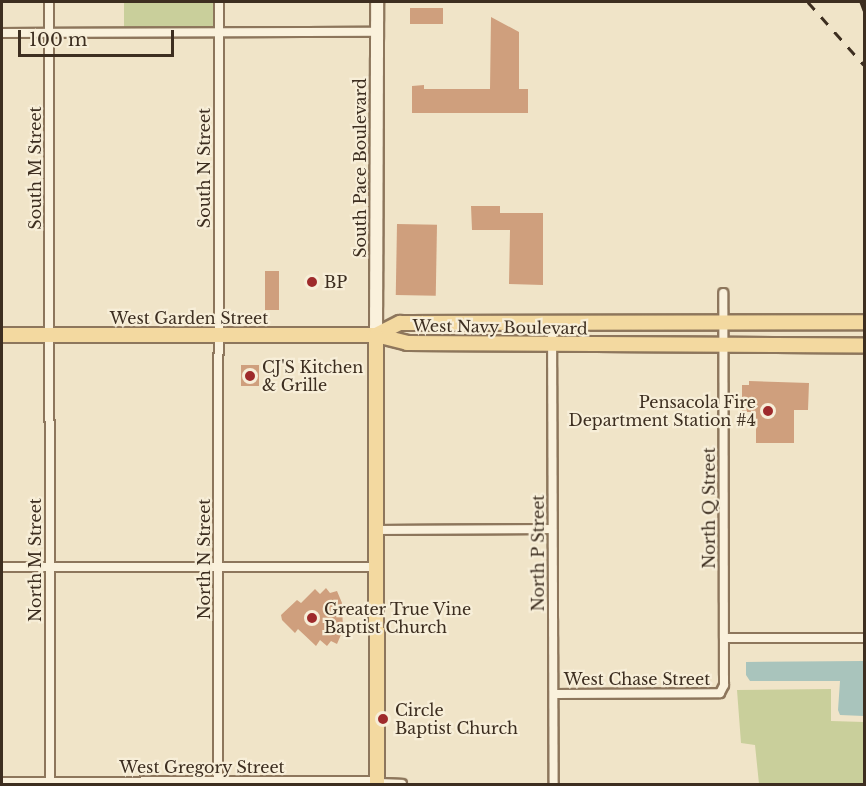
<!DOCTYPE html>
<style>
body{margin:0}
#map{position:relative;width:866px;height:786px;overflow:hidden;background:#f0e4c8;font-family:"Libre Baskerville",serif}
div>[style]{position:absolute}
.green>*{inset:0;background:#c9cf9b;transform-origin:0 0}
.water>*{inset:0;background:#a9c4bc}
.building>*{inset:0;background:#cf9f7d;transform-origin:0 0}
.roads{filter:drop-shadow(2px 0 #8d765c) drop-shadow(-2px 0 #8d765c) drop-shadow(0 2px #8d765c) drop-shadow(0 -2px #8d765c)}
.street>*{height:8px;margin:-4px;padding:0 4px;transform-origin:4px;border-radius:4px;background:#faf1dc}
.secondary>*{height:12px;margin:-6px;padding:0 6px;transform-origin:6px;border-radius:6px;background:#faf1dc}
.primary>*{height:14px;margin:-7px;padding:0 7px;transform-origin:7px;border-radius:7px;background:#f3d9a0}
.rail>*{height:3px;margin-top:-1.5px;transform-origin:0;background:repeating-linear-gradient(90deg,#3d2e20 0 10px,transparent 0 20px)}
.dots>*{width:16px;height:16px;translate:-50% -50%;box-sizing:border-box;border:3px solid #f7eed8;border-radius:50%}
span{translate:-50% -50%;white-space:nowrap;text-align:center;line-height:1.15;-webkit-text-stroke:4.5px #f7eed8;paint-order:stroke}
.street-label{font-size:16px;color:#3d2e20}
.poi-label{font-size:16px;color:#3d2e20}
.left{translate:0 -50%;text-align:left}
.right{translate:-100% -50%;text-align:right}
.frame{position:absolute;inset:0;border:3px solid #3d2e20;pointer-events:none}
.scale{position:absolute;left:18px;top:30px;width:156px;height:27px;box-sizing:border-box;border:3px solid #3d2e20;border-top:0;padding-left:8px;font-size:18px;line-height:21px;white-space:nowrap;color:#3d2e20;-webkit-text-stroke:4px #f7eed8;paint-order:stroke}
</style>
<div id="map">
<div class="green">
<i style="left:124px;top:2px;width:89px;height:25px"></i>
<i style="clip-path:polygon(831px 689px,831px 721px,864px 722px,864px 784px,759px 784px,755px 745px,741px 743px,737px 690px)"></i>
</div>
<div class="water">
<i style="clip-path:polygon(864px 661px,864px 716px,840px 715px,838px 710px,840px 681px,750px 681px,746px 675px,746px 662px)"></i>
</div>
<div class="building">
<i style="left:443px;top:8px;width:16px;height:33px;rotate:90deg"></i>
<i style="clip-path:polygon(491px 17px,519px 32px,519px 89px,528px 89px,528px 113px,412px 113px,412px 86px,424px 85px,424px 89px,490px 89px)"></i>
<i style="clip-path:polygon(471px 206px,500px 206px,500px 213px,543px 213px,543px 285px,509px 284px,510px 230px,472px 230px)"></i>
<i style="left:397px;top:224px;width:40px;height:71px;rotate:1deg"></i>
<i style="left:265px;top:271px;width:14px;height:39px"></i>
<i style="left:241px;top:365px;width:18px;height:21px"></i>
<i style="clip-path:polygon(749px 381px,809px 383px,808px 410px,794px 410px,794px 443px,756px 443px,756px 412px,742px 412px,742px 385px,749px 385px)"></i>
<i style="clip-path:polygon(326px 588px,330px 593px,337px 591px,342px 603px,343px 630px,337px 644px,331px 641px,327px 646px,320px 640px,316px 646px,298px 629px,295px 633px,282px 620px,281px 615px,297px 600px,301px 603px,315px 589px,320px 594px)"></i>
</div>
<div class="roads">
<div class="street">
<i style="left:49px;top:2px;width:782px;rotate:89.93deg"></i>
<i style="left:2px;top:33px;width:374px;rotate:-0.2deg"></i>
<i style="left:552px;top:322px;width:462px;rotate:89.8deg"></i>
<i style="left:378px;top:530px;width:174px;rotate:-0.3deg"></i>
<i style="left:2px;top:567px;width:376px"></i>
<i style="left:725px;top:638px;width:139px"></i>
<i style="left:554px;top:694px;width:166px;rotate:-0.3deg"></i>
<i style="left:720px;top:693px;width:9px;rotate:-63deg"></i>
<i style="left:724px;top:685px;width:392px;rotate:-90.1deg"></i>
<i style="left:377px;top:783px;width:25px;rotate:2deg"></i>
<i style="left:218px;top:784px;width:782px;rotate:-89.93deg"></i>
</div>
<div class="secondary">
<i style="left:376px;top:335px;width:333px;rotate:-89.8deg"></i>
<i style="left:2px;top:784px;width:375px;rotate:-0.2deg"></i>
</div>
<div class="primary">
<i style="left:2px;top:335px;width:374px"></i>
<i style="left:376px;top:335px;width:32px;rotate:14deg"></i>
<i style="left:407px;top:343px;width:457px;rotate:0.3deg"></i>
<i style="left:376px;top:335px;width:27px;rotate:-27deg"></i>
<i style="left:400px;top:323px;width:464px;rotate:-0.1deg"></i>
<i style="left:376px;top:335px;width:449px;rotate:89.9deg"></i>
</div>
</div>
<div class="rail">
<i style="left:808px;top:2px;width:84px;rotate:48.4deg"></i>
<i style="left:861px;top:2px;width:9px;rotate:69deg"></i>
</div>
<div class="dots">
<i style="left:312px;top:282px;background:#9e2a2b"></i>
<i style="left:250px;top:376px;background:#9e2a2b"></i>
<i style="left:768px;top:411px;background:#9e2a2b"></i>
<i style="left:312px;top:618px;background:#9e2a2b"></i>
<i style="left:383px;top:719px;background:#9e2a2b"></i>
</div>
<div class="street-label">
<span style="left:35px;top:168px;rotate:-90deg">South M Street</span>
<span style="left:204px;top:168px;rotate:-90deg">South N Street</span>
<span style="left:360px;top:168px;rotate:-90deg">South Pace Boulevard</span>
<span style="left:189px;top:318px">West Garden Street</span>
<span style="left:500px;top:327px;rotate:1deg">West Navy Boulevard</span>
<span style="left:709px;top:508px;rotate:-90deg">North Q Street</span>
<span style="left:538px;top:553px;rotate:-90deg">North P Street</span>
<span style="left:204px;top:559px;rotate:-90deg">North N Street</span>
<span style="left:35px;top:560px;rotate:-90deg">North M Street</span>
<span style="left:637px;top:679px">West Chase Street</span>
<span style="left:202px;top:767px">West Gregory Street</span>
</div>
<div class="poi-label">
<span class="left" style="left:324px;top:282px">BP</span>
<span class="left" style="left:262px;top:376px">CJ'S Kitchen<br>&amp; Grille</span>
<span class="right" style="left:756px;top:411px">Pensacola Fire<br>Department Station #4</span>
<span class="left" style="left:324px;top:618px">Greater True Vine<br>Baptist Church</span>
<span class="left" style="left:395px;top:719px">Circle<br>Baptist Church</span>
</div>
<div class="frame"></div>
<div class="scale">100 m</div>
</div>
